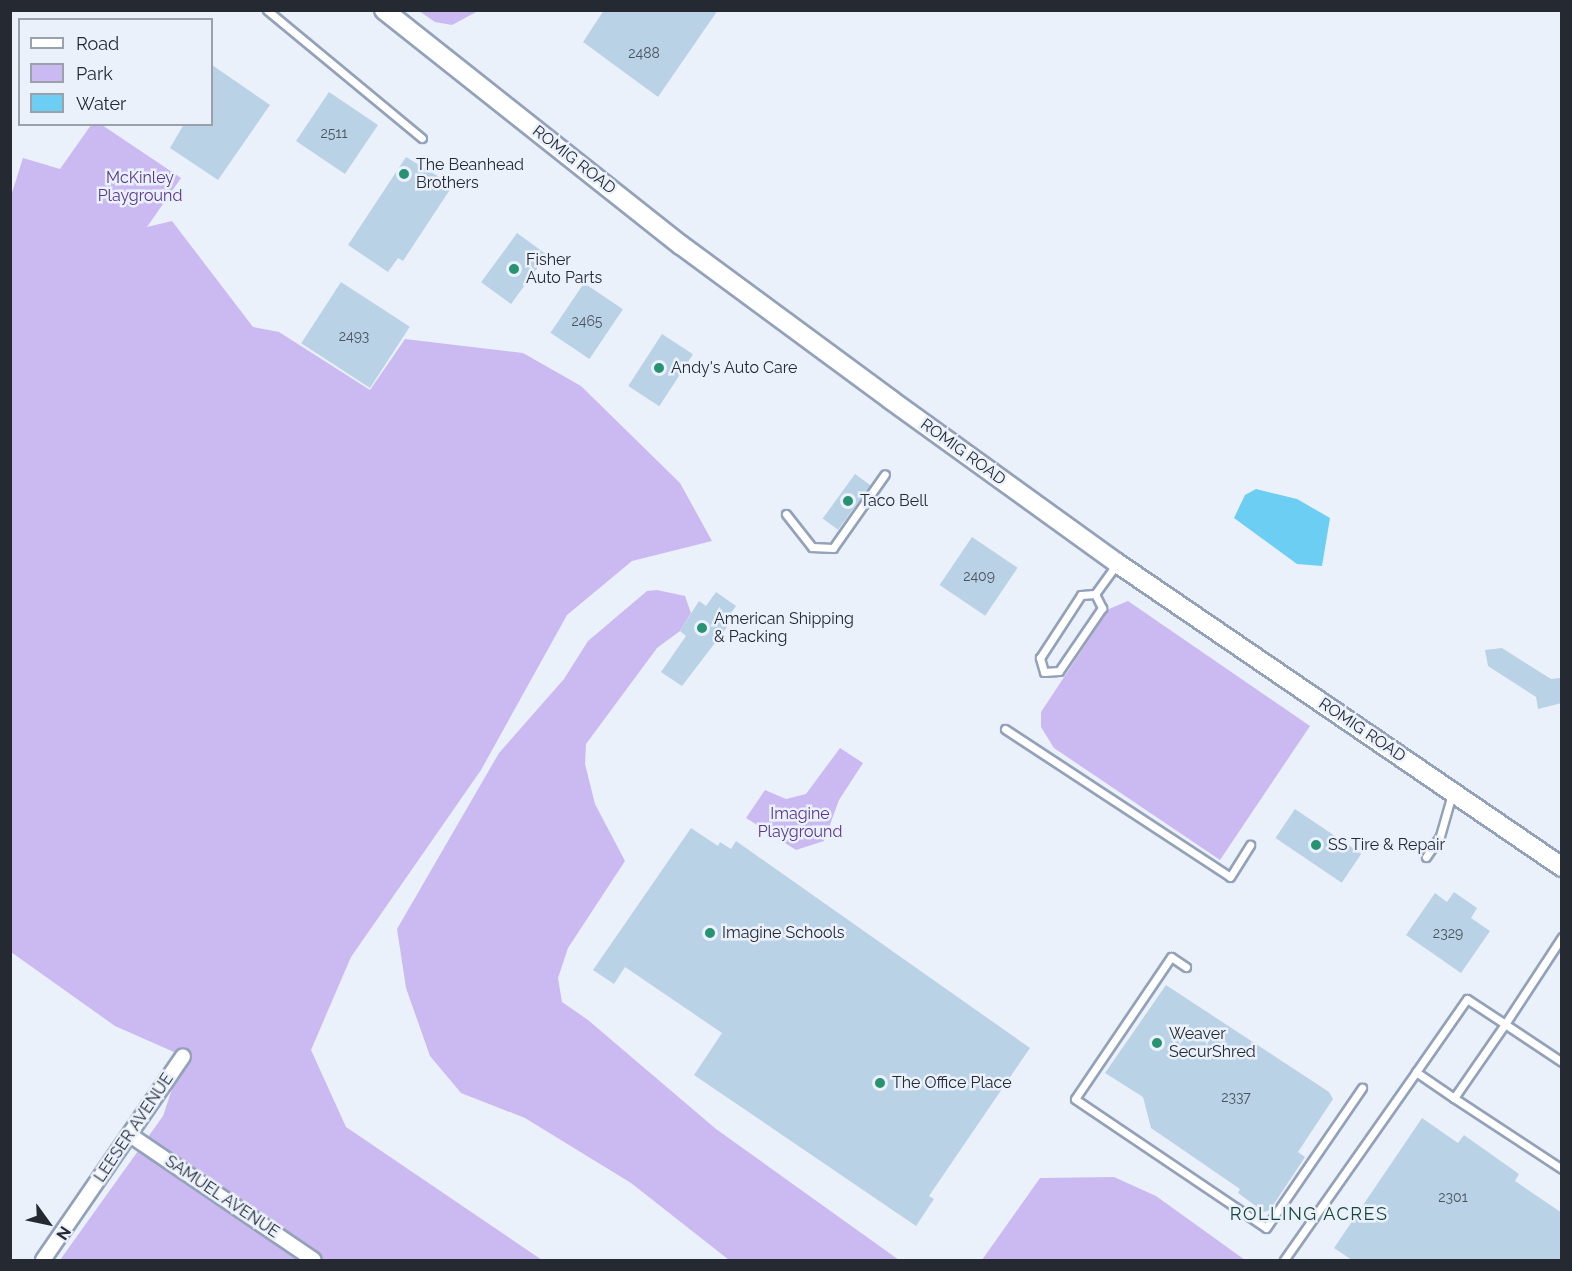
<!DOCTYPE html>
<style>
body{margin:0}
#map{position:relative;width:1572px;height:1271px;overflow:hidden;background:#ebf1fb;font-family:Raleway,sans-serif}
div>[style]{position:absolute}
.green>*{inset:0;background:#cbb9f1}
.water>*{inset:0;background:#6bcef2}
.building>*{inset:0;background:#bad2e5;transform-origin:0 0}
.roads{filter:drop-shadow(2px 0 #94a2b9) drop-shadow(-2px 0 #94a2b9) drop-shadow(0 2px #94a2b9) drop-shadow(0 -2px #94a2b9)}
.service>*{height:7px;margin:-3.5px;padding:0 3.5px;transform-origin:3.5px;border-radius:3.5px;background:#fff}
.minor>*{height:14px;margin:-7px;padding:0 7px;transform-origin:7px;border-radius:7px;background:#fff}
.tertiary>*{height:18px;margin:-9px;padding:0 9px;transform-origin:9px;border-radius:9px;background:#fff}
.dots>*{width:16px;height:16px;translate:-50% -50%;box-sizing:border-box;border:3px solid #ebf1fb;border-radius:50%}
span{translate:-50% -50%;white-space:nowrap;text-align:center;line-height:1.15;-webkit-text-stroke:5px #ebf1fb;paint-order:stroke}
.number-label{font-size:14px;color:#4a535f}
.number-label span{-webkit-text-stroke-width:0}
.street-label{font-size:16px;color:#242932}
.poi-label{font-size:16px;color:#242932}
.left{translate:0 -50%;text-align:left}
.park-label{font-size:16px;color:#59378c}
.neighbourhood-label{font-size:18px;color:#164737;letter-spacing:1.5px}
.frame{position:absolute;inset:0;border:12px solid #242932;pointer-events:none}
.legend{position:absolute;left:18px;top:18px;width:195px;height:108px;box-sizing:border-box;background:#ebf1fb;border:2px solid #9ba1ab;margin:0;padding:8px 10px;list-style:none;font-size:18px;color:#242932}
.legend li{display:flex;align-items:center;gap:12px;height:30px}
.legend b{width:30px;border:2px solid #9ba1ab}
.north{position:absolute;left:18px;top:1193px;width:60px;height:60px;-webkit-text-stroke:4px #ebf1fb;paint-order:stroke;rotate:123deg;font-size:16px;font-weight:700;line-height:24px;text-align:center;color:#242932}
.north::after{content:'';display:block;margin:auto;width:21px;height:27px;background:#242932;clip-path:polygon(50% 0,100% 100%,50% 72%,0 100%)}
</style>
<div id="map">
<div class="green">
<i style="clip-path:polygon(419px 11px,478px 11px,452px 25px,435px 22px)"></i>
<i style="clip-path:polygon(91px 125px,102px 125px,181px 178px,147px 227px,172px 221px,253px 327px,279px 332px,370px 390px,405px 339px,523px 353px,581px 386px,680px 483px,712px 541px,632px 561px,567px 615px,481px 770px,351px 957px,311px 1050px,346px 1127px,542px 1260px,60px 1260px,163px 1116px,183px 1056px,115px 1026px,11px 952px,10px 199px,23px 158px,60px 169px)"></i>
<i style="clip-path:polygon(657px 590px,685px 596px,691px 613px,680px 631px,657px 648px,586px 744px,585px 764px,595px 804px,625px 861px,568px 948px,558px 978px,562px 1002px,588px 1020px,716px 1129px,899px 1260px,729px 1260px,631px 1183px,525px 1118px,461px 1093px,430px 1056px,406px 988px,397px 929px,499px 753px,564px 679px,588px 641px,647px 591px)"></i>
<i style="clip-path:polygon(1128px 601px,1310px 726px,1220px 860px,1054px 748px,1041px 727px,1041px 712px,1109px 609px)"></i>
<i style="clip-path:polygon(840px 748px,863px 763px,839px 800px,824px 841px,796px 850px,746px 818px,765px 790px,786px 799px,806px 794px)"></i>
<i style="clip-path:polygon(1114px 1177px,1156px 1196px,1245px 1260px,982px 1260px,1040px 1178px)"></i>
</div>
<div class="water">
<i style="clip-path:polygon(1256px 489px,1297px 499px,1330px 518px,1322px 566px,1297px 564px,1234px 518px,1245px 495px)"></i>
</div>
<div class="building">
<i style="clip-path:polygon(604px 10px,718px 10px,658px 97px,583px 42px)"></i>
<i style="clip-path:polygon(212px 65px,270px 105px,218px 180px,170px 148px,184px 124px,212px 124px)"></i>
<i style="left:329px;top:92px;width:59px;height:59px;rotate:34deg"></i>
<i style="clip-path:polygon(406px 157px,451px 184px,451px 188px,403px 261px,398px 258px,388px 272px,348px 245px)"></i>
<i style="left:517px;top:233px;width:37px;height:61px;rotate:36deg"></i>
<i style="left:341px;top:282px;width:82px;height:73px;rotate:33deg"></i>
<i style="left:584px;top:283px;width:47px;height:60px;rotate:34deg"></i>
<i style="left:662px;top:334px;width:37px;height:62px;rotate:33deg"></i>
<i style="left:855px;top:474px;width:19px;height:55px;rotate:36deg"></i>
<i style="left:972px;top:537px;width:55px;height:58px;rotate:34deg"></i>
<i style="clip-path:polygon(716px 592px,736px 606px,727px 619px,731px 622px,682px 686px,661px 672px,686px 636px,680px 631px,699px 601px,706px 606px)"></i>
<i style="clip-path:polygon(1502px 648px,1551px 679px,1560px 678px,1562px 703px,1538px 709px,1536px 697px,1488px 666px,1485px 650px)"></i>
<i style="left:1295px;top:809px;width:80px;height:35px;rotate:34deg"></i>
<i style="clip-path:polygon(691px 828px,718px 846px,720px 842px,731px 849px,736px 841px,1030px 1048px,929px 1196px,934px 1199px,916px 1226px,694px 1075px,722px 1033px,625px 967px,614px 984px,593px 970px)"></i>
<i style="clip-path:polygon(1454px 892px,1477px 908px,1471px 918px,1490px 931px,1461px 973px,1406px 935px,1435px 893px,1447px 902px)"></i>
<i style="clip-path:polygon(1166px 985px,1329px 1092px,1333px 1099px,1298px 1152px,1305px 1157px,1270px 1210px,1264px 1212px,1238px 1193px,1240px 1189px,1151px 1128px,1143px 1097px,1105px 1073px)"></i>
<i style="clip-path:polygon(1422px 1118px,1458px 1143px,1464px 1135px,1519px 1174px,1515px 1181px,1562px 1213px,1562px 1260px,1352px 1260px,1334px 1248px)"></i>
</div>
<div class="roads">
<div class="service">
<i style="left:267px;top:10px;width:201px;rotate:39.6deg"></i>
<i style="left:786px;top:514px;width:42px;rotate:51.8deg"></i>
<i style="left:812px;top:547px;width:21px;rotate:3deg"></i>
<i style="left:833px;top:548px;width:90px;rotate:-54.9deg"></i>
<i style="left:1095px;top:594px;width:16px;rotate:63deg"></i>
<i style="left:1102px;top:608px;width:76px;rotate:124.3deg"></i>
<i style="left:1059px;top:671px;width:15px;rotate:176deg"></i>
<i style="left:1044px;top:672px;width:15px;rotate:-106deg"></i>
<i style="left:1040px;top:658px;width:75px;rotate:-56.9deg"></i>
<i style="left:1081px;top:595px;width:14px;rotate:-4deg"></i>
<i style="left:1095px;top:594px;width:36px;rotate:-54deg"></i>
<i style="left:1005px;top:729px;width:269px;rotate:33.3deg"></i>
<i style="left:1230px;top:877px;width:38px;rotate:-58deg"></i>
<i style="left:1426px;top:857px;width:25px;rotate:-56deg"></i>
<i style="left:1440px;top:836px;width:44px;rotate:-74.1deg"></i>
<i style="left:1186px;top:967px;width:18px;rotate:-146deg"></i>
<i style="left:1171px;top:957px;width:171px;rotate:124.1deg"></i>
<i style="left:1075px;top:1099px;width:230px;rotate:34deg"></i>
<i style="left:1266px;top:1228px;width:170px;rotate:-55.6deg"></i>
<i style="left:1562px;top:1062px;width:69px;rotate:-146.3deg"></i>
<i style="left:1505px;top:1024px;width:90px;rotate:124.6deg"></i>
<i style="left:1454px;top:1098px;width:129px;rotate:33.3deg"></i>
<i style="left:1454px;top:1098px;width:46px;rotate:-145.6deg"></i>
<i style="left:1416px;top:1072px;width:89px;rotate:-55.1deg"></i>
<i style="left:1467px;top:999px;width:45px;rotate:33.3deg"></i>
<i style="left:1505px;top:1024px;width:104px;rotate:-56.8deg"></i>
<i style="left:1284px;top:1260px;width:230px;rotate:-54.9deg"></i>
</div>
<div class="minor">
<i style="left:130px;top:1135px;width:222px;rotate:34.2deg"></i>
<i style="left:43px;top:1260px;width:247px;rotate:-55.5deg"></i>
</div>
<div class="tertiary">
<i style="left:384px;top:10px;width:379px;rotate:38.4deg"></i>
<i style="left:681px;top:245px;width:261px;rotate:36.4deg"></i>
<i style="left:891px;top:400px;width:279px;rotate:35.8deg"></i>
<i style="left:1117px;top:563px;width:539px;rotate:34.34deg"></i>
</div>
</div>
<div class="dots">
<i style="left:404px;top:174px;background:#279372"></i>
<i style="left:514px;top:269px;background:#279372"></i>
<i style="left:659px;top:368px;background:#279372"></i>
<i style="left:848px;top:501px;background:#279372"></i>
<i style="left:702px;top:628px;background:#279372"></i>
<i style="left:1316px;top:845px;background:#279372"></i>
<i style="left:710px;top:933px;background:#279372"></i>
<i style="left:1157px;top:1043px;background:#279372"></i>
<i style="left:880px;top:1083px;background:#279372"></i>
</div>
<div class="number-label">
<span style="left:644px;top:53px">2488</span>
<span style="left:334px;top:133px">2511</span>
<span style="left:587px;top:321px">2465</span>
<span style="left:354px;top:336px">2493</span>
<span style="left:979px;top:576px">2409</span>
<span style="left:1448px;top:933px">2329</span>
<span style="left:1236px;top:1097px">2337</span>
<span style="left:1453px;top:1197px">2301</span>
</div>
<div class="street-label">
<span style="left:574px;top:160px;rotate:38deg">ROMIG ROAD</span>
<span style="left:963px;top:452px;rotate:36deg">ROMIG ROAD</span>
<span style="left:1362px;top:730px;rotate:34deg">ROMIG ROAD</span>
<span style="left:134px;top:1128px;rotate:-56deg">LEESER AVENUE</span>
<span style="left:222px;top:1197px;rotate:34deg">SAMUEL AVENUE</span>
</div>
<div class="poi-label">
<span class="left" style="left:416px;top:174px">The Beanhead<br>Brothers</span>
<span class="left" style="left:526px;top:269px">Fisher<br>Auto Parts</span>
<span class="left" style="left:671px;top:368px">Andy's Auto Care</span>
<span class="left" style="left:860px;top:501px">Taco Bell</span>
<span class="left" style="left:714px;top:628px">American Shipping<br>&amp; Packing</span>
<span class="left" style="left:1328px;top:845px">SS Tire &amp; Repair</span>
<span class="left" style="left:722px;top:933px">Imagine Schools</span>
<span class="left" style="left:1169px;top:1043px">Weaver<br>SecurShred</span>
<span class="left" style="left:892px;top:1083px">The Office Place</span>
</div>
<div class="park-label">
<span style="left:140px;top:187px">McKinley<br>Playground</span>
<span style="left:800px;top:823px">Imagine<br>Playground</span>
</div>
<div class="neighbourhood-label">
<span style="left:1309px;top:1214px">ROLLING ACRES</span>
</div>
<div class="frame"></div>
<ul class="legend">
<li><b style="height:8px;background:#fff"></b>Road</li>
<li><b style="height:16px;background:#cbb9f1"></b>Park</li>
<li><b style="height:16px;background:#6bcef2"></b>Water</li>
</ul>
<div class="north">N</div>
</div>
